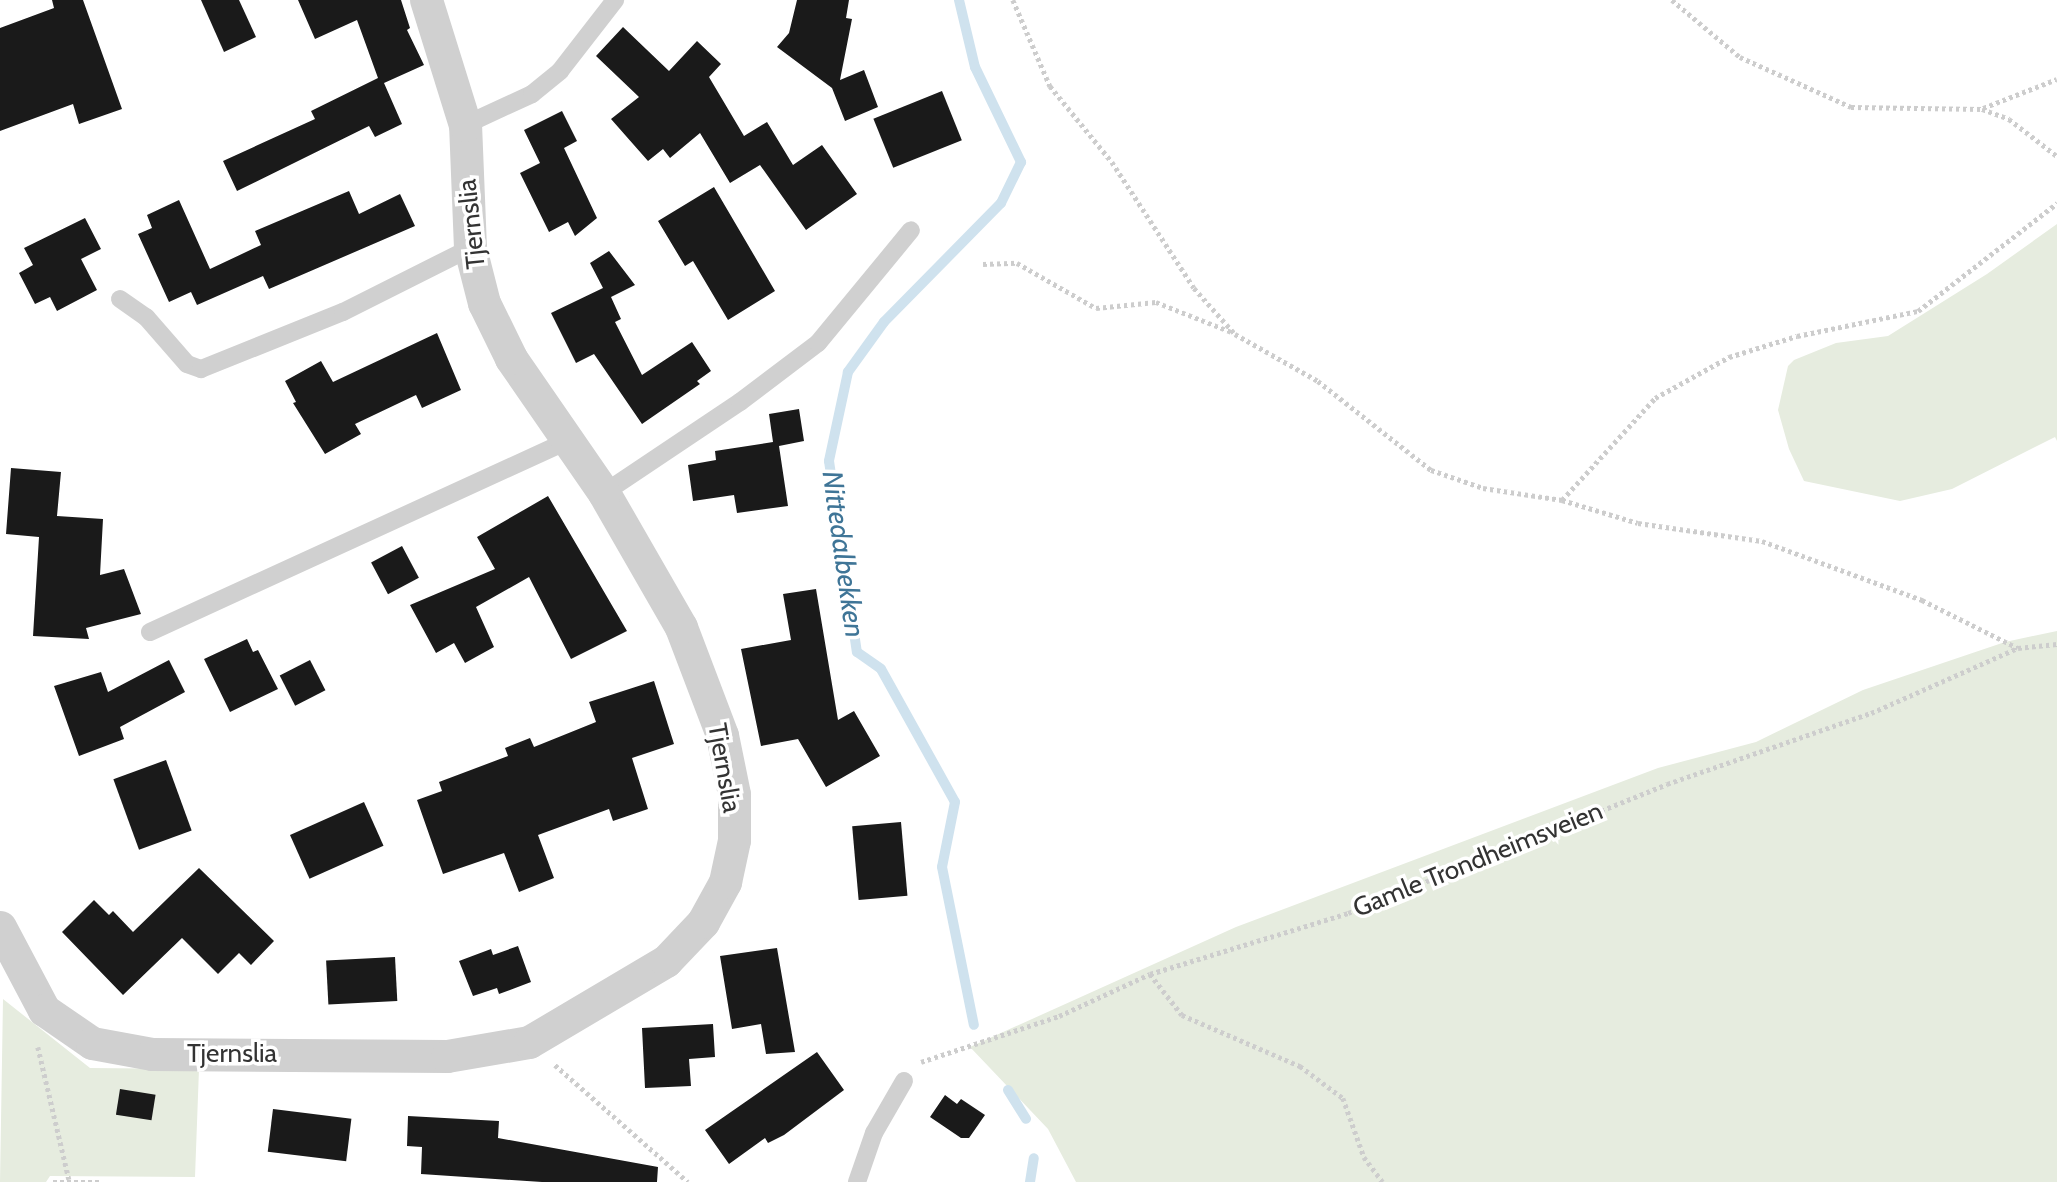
<!DOCTYPE html>
<style>
body{margin:0}
#map{position:relative;width:2057px;height:1182px;overflow:hidden;background:#fff;font-family:Cabin,sans-serif}
div>[style]{position:absolute}
.green>*{inset:0;background:#e6ecdf}
.stream>*{height:10px;margin:-5px;padding:0 5px;transform-origin:5px;border-radius:5px;background:#cfe2ee}
.building>*{inset:0;background:#1a1a1a;transform-origin:0 0}
.path>*{height:4.5px;margin-top:-2.25px;transform-origin:0;background:repeating-linear-gradient(90deg,#cdcdcd 0 3.5px,transparent 0 7px)}
.service>*{height:18px;margin:-9px;padding:0 9px;transform-origin:9px;border-radius:9px;background:#d0d0d0}
.minor>*{height:33px;margin:-16.5px;padding:0 16.5px;transform-origin:16.5px;border-radius:16.5px;background:#d0d0d0}
span{translate:-50% -50%;white-space:nowrap;text-align:center;line-height:1.15;-webkit-text-stroke:7px #fff;paint-order:stroke}
.street-label{font-size:26px;color:#333}
.water-label{font-size:28px;color:#3f7597;font-style:italic}
</style>
<div id="map">
<div class="green">
<i style="clip-path:polygon(2057px 224px,2057px 441px,2055px 437px,1952px 489px,1900px 501px,1804px 481px,1789px 449px,1778px 410px,1788px 366px,1794px 360px,1836px 343px,1888px 336px,1987px 274px)"></i>
<i style="clip-path:polygon(2057px 631px,2057px 1182px,1076px 1182px,1048px 1129px,970px 1047px,1236px 927px,1658px 768px,1756px 742px,1863px 690px,2005px 642px)"></i>
<i style="clip-path:polygon(3px 999px,90px 1068px,199px 1069px,195px 1177px,50px 1176px,46px 1182px,0 1182px)"></i>
</div>
<div class="stream">
<i style="left:959px;top:0;width:69px;rotate:76.6deg"></i>
<i style="left:975px;top:67px;width:106px;rotate:64.2deg"></i>
<i style="left:1021px;top:162px;width:46px;rotate:116deg"></i>
<i style="left:1001px;top:203px;width:167px;rotate:134.5deg"></i>
<i style="left:884px;top:322px;width:62px;rotate:125.8deg"></i>
<i style="left:848px;top:372px;width:91px;rotate:102.1deg"></i>
<i style="left:829px;top:461px;width:193px;rotate:81.7deg"></i>
<i style="left:857px;top:652px;width:29px;rotate:35deg"></i>
<i style="left:881px;top:669px;width:152px;rotate:60.9deg"></i>
<i style="left:955px;top:802px;width:66px;rotate:101.3deg"></i>
<i style="left:942px;top:867px;width:161px;rotate:78.6deg"></i>
<i style="left:1008px;top:1090px;width:34px;rotate:58deg"></i>
<i style="left:1030px;top:1182px;width:24px;rotate:-81deg"></i>
</div>
<div class="building">
<i style="clip-path:polygon(52px 0,83px 0,122px 109px,79px 124px,73px 104px,0 131px,0 28px,54px 8px)"></i>
<i style="clip-path:polygon(201px 0,239px 0,256px 37px,224px 52px)"></i>
<i style="clip-path:polygon(298px 0,401px 0,410px 28px,407px 30px,424px 65px,384px 83px,402px 124px,375px 137px,369px 126px,237px 191px,223px 161px,315px 119px,311px 111px,378px 78px,357px 20px,315px 39px)"></i>
<i style="clip-path:polygon(797px 0,849px 0,846px 18px,852px 19px,840px 80px,864px 70px,878px 107px,845px 121px,832px 88px,777px 47px,789px 33px)"></i>
<i style="clip-path:polygon(623px 27px,669px 71px,697px 41px,721px 64px,709px 77px,744px 136px,767px 122px,793px 165px,822px 145px,857px 194px,806px 230px,760px 165px,730px 183px,700px 133px,670px 158px,663px 149px,648px 161px,611px 119px,639px 97px,596px 56px)"></i>
<i style="left:942px;top:91px;width:53px;height:74px;rotate:68deg"></i>
<i style="clip-path:polygon(562px 111px,577px 141px,564px 148px,597px 218px,575px 236px,568px 222px,549px 232px,520px 173px,540px 163px,524px 130px)"></i>
<i style="clip-path:polygon(714px 187px,775px 291px,728px 320px,693px 261px,685px 266px,658px 221px)"></i>
<i style="clip-path:polygon(349px 191px,359px 214px,400px 194px,415px 226px,269px 289px,263px 276px,197px 305px,191px 292px,169px 302px,138px 234px,152px 228px,147px 215px,179px 200px,210px 269px,261px 245px,255px 231px)"></i>
<i style="clip-path:polygon(85px 218px,101px 249px,81px 259px,97px 290px,57px 311px,50px 297px,35px 304px,19px 273px,33px 265px,24px 248px)"></i>
<i style="clip-path:polygon(609px 251px,635px 285px,611px 297px,621px 319px,615px 322px,642px 375px,692px 342px,711px 371px,697px 381px,700px 384px,642px 424px,594px 354px,576px 363px,551px 313px,603px 288px,590px 263px)"></i>
<i style="clip-path:polygon(437px 333px,461px 390px,422px 408px,416px 395px,355px 424px,361px 434px,325px 454px,293px 403px,296px 402px,285px 381px,321px 361px,333px 382px)"></i>
<i style="clip-path:polygon(799px 409px,804px 441px,779px 446px,788px 506px,737px 513px,734px 495px,693px 501px,688px 465px,716px 460px,715px 451px,773px 442px,769px 414px)"></i>
<i style="clip-path:polygon(11px 468px,61px 472px,57px 516px,103px 519px,100px 575px,124px 569px,141px 614px,86px 628px,89px 639px,33px 636px,39px 537px,6px 534px)"></i>
<i style="clip-path:polygon(548px 496px,627px 631px,571px 659px,529px 577px,476px 607px,494px 647px,465px 663px,454px 643px,436px 653px,410px 605px,495px 569px,477px 537px)"></i>
<i style="left:402px;top:546px;width:36px;height:35px;rotate:62deg"></i>
<i style="clip-path:polygon(816px 589px,838px 720px,854px 711px,880px 756px,826px 787px,798px 739px,761px 746px,741px 649px,791px 640px,783px 594px)"></i>
<i style="clip-path:polygon(247px 639px,253px 652px,258px 650px,278px 689px,230px 712px,204px 659px)"></i>
<i style="clip-path:polygon(169px 660px,185px 692px,120px 727px,124px 739px,79px 756px,54px 686px,101px 672px,108px 692px)"></i>
<i style="left:310px;top:660px;width:34px;height:34px;rotate:63deg"></i>
<i style="clip-path:polygon(654px 681px,674px 744px,632px 758px,648px 809px,613px 821px,609px 809px,538px 835px,554px 878px,519px 892px,504px 853px,443px 874px,417px 800px,442px 791px,439px 782px,508px 756px,505px 748px,530px 738px,534px 747px,596px 722px,589px 702px)"></i>
<i style="left:166px;top:760px;width:75px;height:56px;rotate:70deg"></i>
<i style="left:364px;top:802px;width:48px;height:81px;rotate:66deg"></i>
<i style="left:901px;top:822px;width:74px;height:49px;rotate:85deg"></i>
<i style="clip-path:polygon(199px 868px,274px 941px,251px 965px,239px 953px,218px 974px,182px 938px,123px 995px,62px 932px,94px 900px,109px 915px,113px 911px,133px 932px)"></i>
<i style="clip-path:polygon(518px 946px,531px 982px,499px 994px,497px 988px,473px 996px,459px 961px,491px 949px,493px 955px)"></i>
<i style="clip-path:polygon(777px 948px,795px 1052px,766px 1054px,761px 1024px,732px 1029px,720px 956px)"></i>
<i style="left:395px;top:957px;width:44px;height:69px;rotate:87deg"></i>
<i style="clip-path:polygon(713px 1024px,715px 1057px,689px 1059px,691px 1086px,645px 1088px,642px 1028px)"></i>
<i style="clip-path:polygon(817px 1052px,844px 1090px,784px 1135px,768px 1143px,765px 1138px,729px 1164px,705px 1130px)"></i>
<i style="left:120px;top:1089px;width:36px;height:26px;rotate:9deg"></i>
<i style="clip-path:polygon(945px 1095px,957px 1104px,961px 1099px,985px 1115px,969px 1138px,961px 1138px,930px 1117px)"></i>
<i style="left:273px;top:1109px;width:79px;height:43px;rotate:7deg"></i>
<i style="clip-path:polygon(408px 1116px,499px 1121px,498px 1138px,658px 1167px,657px 1182px,542px 1182px,421px 1174px,422px 1147px,407px 1146px)"></i>
</div>
<div class="path">
<i style="left:1013px;top:0;width:94px;rotate:66.7deg"></i>
<i style="left:1050px;top:86px;width:98px;rotate:50.8deg"></i>
<i style="left:1112px;top:162px;width:150px;rotate:56.9deg"></i>
<i style="left:1194px;top:288px;width:62px;rotate:48.3deg"></i>
<i style="left:1235px;top:334px;width:95px;rotate:29.5deg"></i>
<i style="left:1318px;top:381px;width:144px;rotate:38.2deg"></i>
<i style="left:1431px;top:470px;width:55px;rotate:19.1deg"></i>
<i style="left:1483px;top:488px;width:80px;rotate:8.6deg"></i>
<i style="left:1562px;top:500px;width:79px;rotate:16.8deg"></i>
<i style="left:1638px;top:523px;width:125px;rotate:8.3deg"></i>
<i style="left:1762px;top:541px;width:171px;rotate:20.2deg"></i>
<i style="left:1922px;top:600px;width:107px;rotate:26.6deg"></i>
<i style="left:1672px;top:0;width:89px;rotate:40deg"></i>
<i style="left:1740px;top:57px;width:122px;rotate:24.2deg"></i>
<i style="left:1851px;top:107px;width:131px;rotate:0.9deg"></i>
<i style="left:1982px;top:109px;width:29px;rotate:20deg"></i>
<i style="left:2009px;top:119px;width:61px;rotate:37.6deg"></i>
<i style="left:1983px;top:108px;width:79px;rotate:-21.4deg"></i>
<i style="left:983px;top:264px;width:34px;rotate:-2deg"></i>
<i style="left:1017px;top:263px;width:91px;rotate:29.7deg"></i>
<i style="left:1096px;top:308px;width:60px;rotate:-5.7deg"></i>
<i style="left:1156px;top:302px;width:84px;rotate:21.7deg"></i>
<i style="left:1562px;top:500px;width:138px;rotate:-47.6deg"></i>
<i style="left:1655px;top:398px;width:85px;rotate:-29deg"></i>
<i style="left:1729px;top:357px;width:71px;rotate:-17.2deg"></i>
<i style="left:1797px;top:336px;width:124px;rotate:-11.7deg"></i>
<i style="left:1918px;top:311px;width:176px;rotate:-37.8deg"></i>
<i style="left:1150px;top:974px;width:52px;rotate:52deg"></i>
<i style="left:1182px;top:1015px;width:129px;rotate:23.4deg"></i>
<i style="left:1300px;top:1066px;width:54px;rotate:36.7deg"></i>
<i style="left:1343px;top:1098px;width:63px;rotate:70.4deg"></i>
<i style="left:1364px;top:1157px;width:31px;rotate:53deg"></i>
<i style="left:38px;top:1047px;width:136px;rotate:76.8deg"></i>
<i style="left:921px;top:1062px;width:145px;rotate:-18.4deg"></i>
<i style="left:1059px;top:1016px;width:100px;rotate:-24.8deg"></i>
<i style="left:1150px;top:974px;width:207px;rotate:-17.1deg"></i>
<i style="left:1348px;top:913px;width:344px;rotate:-22deg"></i>
<i style="left:1667px;top:784px;width:216px;rotate:-19.2deg"></i>
<i style="left:1871px;top:713px;width:161px;rotate:-23.9deg"></i>
<i style="left:2018px;top:648px;width:39px;rotate:-6deg"></i>
<i style="left:555px;top:1065px;width:177px;rotate:41.3deg"></i>
<i style="left:53px;top:1182px;width:49px"></i>
</div>
<div class="service">
<i style="left:465px;top:125px;width:74px;rotate:-24.8deg"></i>
<i style="left:532px;top:94px;width:36px;rotate:-39deg"></i>
<i style="left:560px;top:71px;width:90px;rotate:-52.2deg"></i>
<i style="left:120px;top:299px;width:32px;rotate:35deg"></i>
<i style="left:146px;top:317px;width:62px;rotate:48.9deg"></i>
<i style="left:187px;top:364px;width:15px;rotate:20deg"></i>
<i style="left:201px;top:369px;width:153px;rotate:-21.9deg"></i>
<i style="left:343px;top:312px;width:142px;rotate:-26.7deg"></i>
<i style="left:604px;top:493px;width:164px;rotate:-33.8deg"></i>
<i style="left:740px;top:402px;width:98px;rotate:-37.1deg"></i>
<i style="left:818px;top:343px;width:146px;rotate:-50.5deg"></i>
<i style="left:150px;top:632px;width:460px;rotate:-24.6deg"></i>
<i style="left:857px;top:1182px;width:52px;rotate:-70.9deg"></i>
<i style="left:874px;top:1133px;width:60px;rotate:-60deg"></i>
</div>
<div class="minor">
<i style="left:0;top:927px;width:94px;rotate:62.1deg"></i>
<i style="left:44px;top:1010px;width:58px;rotate:34.5deg"></i>
<i style="left:92px;top:1043px;width:61px;rotate:10.4deg"></i>
<i style="left:152px;top:1054px;width:295px;rotate:0.4deg"></i>
<i style="left:447px;top:1056px;width:83px;rotate:-9.7deg"></i>
<i style="left:529px;top:1042px;width:159px;rotate:-30.6deg"></i>
<i style="left:666px;top:961px;width:54px;rotate:-46.5deg"></i>
<i style="left:703px;top:922px;width:46px;rotate:-61.2deg"></i>
<i style="left:725px;top:882px;width:43px;rotate:-77.9deg"></i>
<i style="left:734px;top:840px;width:46px;rotate:-90deg"></i>
<i style="left:734px;top:794px;width:60px;rotate:-101.5deg"></i>
<i style="left:722px;top:735px;width:116px;rotate:-110.8deg"></i>
<i style="left:681px;top:627px;width:155px;rotate:-119.9deg"></i>
<i style="left:604px;top:493px;width:164px;rotate:-124.6deg"></i>
<i style="left:511px;top:358px;width:61px;rotate:-116.1deg"></i>
<i style="left:484px;top:303px;width:57px;rotate:-104.3deg"></i>
<i style="left:470px;top:248px;width:123px;rotate:-92.3deg"></i>
<i style="left:465px;top:125px;width:131px;rotate:-107.3deg"></i>
</div>
<div class="street-label">
<span style="left:472px;top:224px;rotate:-96deg">Tjernslia</span>
<span style="left:724px;top:768px;rotate:80deg">Tjernslia</span>
<span style="left:1478px;top:860px;rotate:-22deg">Gamle Trondheimsveien</span>
<span style="left:232px;top:1054px">Tjernslia</span>
</div>
<div class="water-label">
<span style="left:844px;top:554px;rotate:82deg">Nittedalbekken</span>
</div>
</div>
